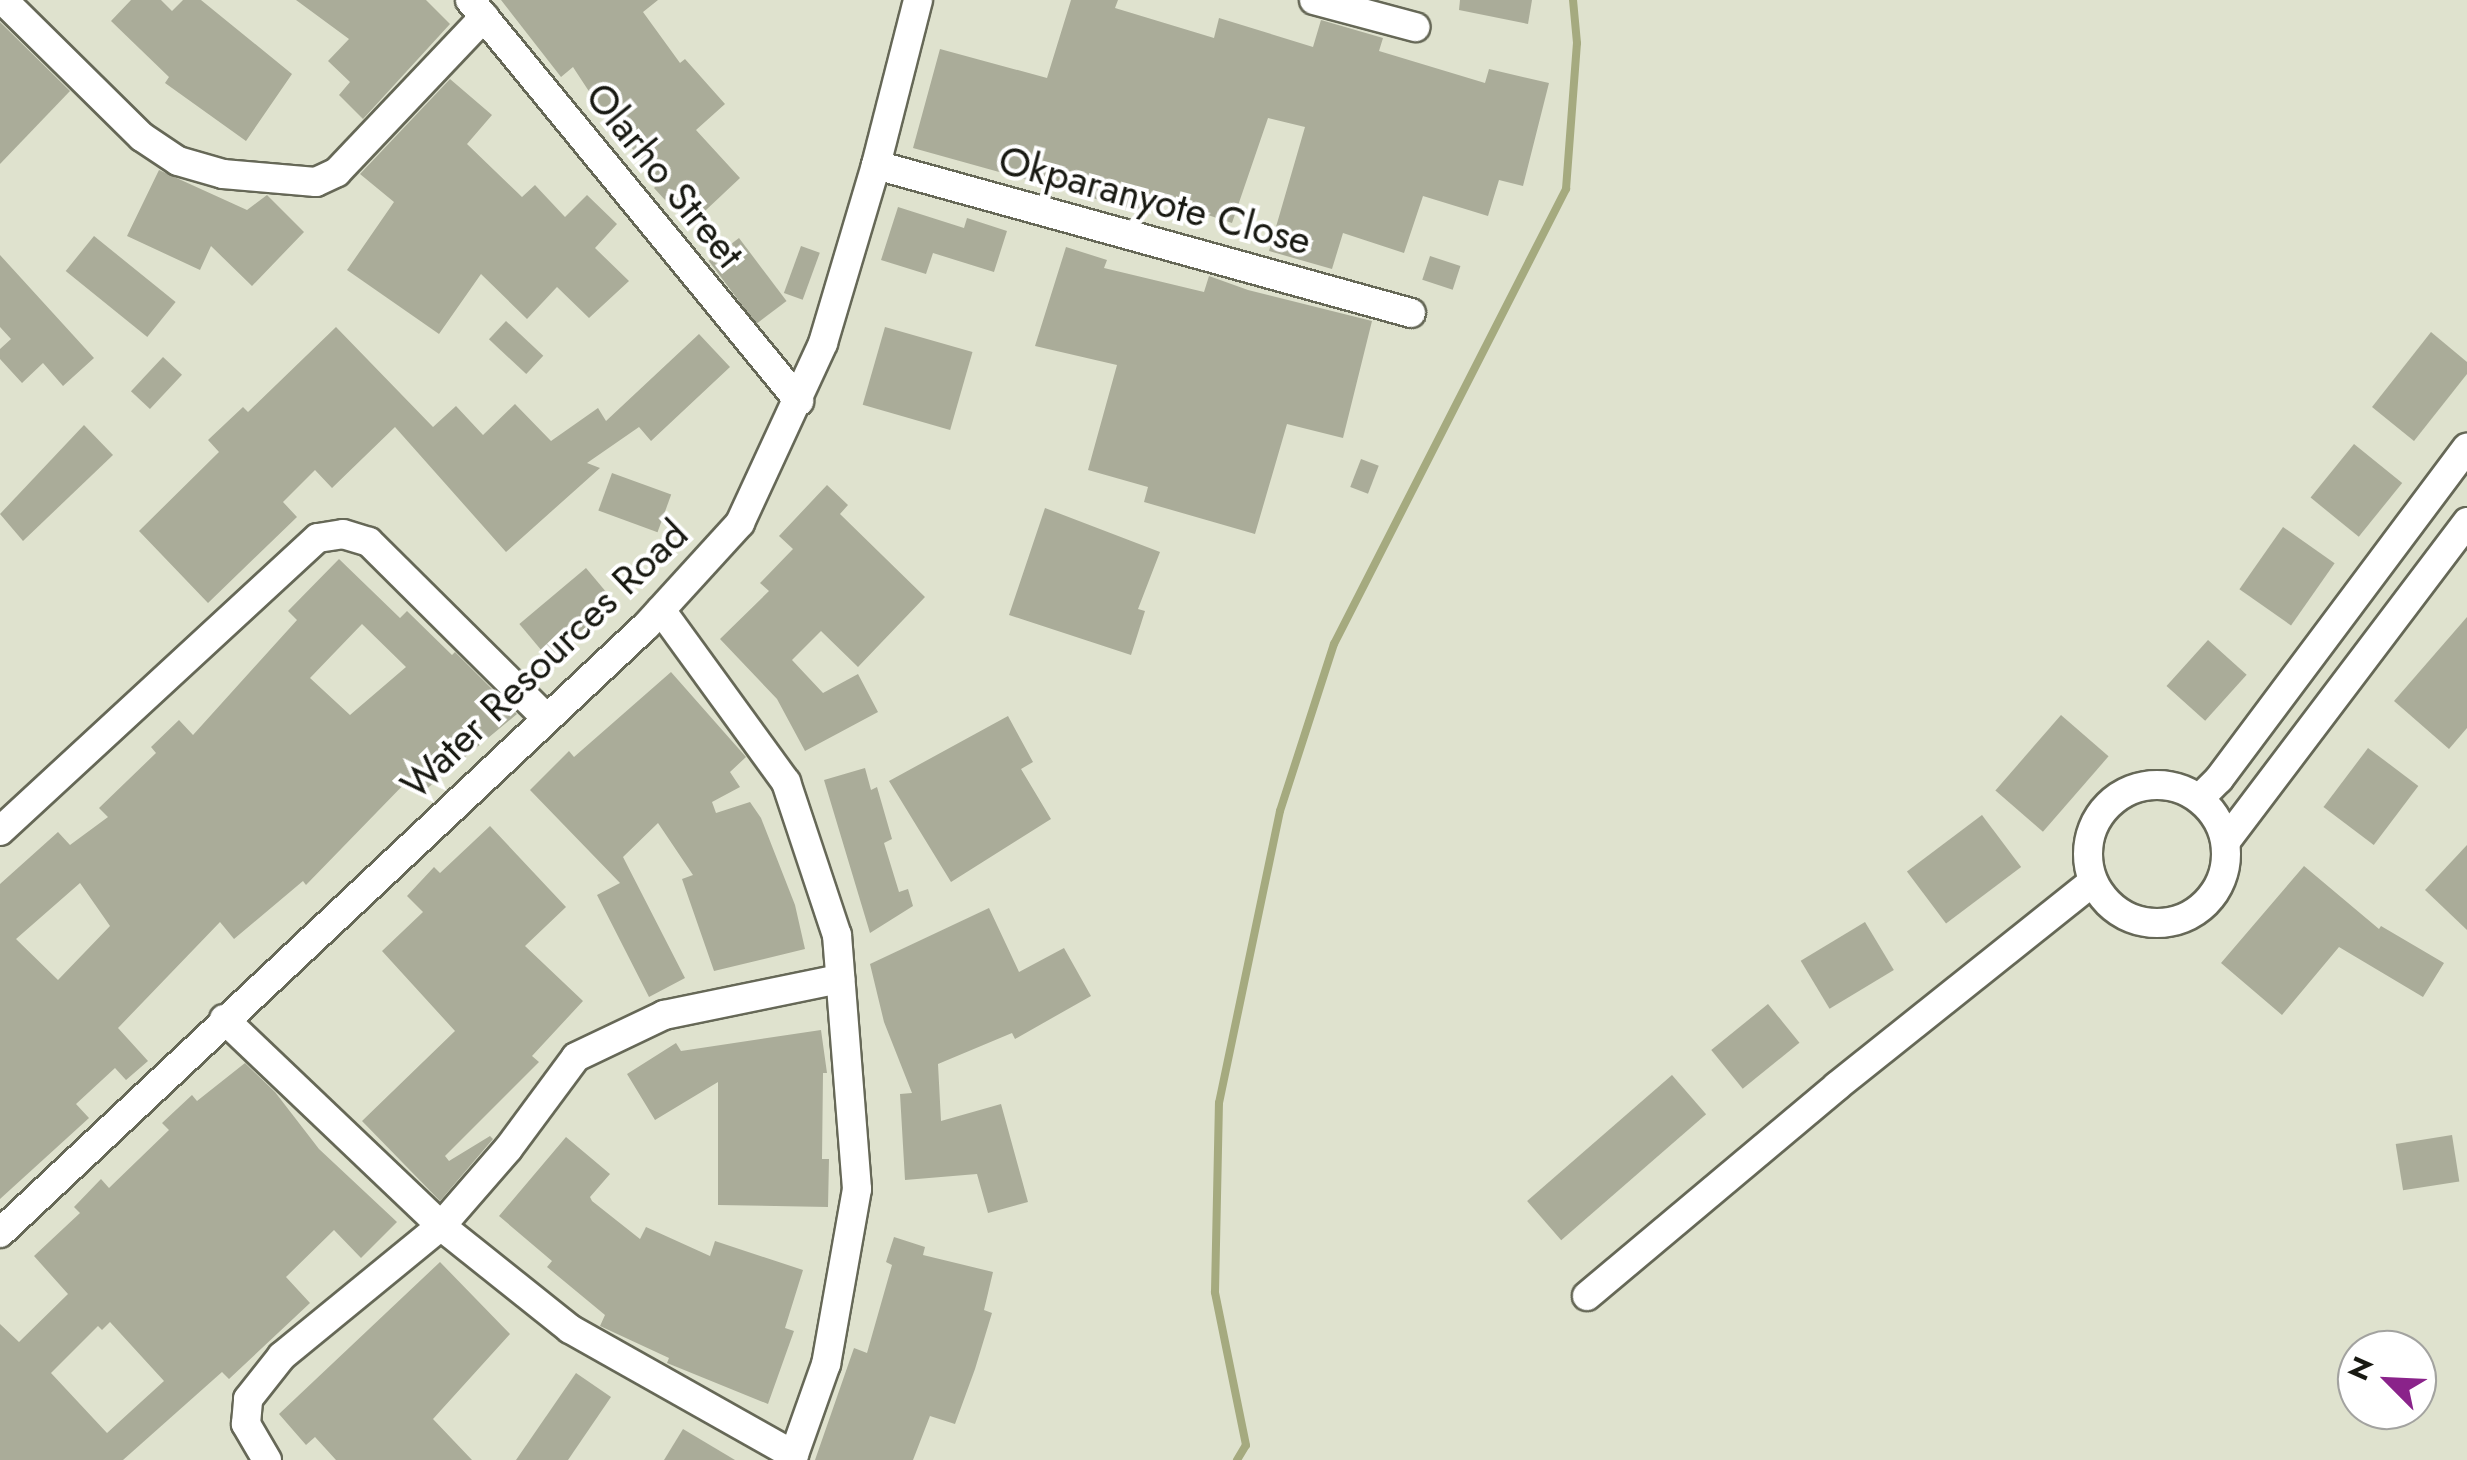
<!DOCTYPE html>
<style>
body{margin:0}
#map{position:relative;width:2467px;height:1460px;overflow:hidden;background:#dfe2ce;font-family:Jost,sans-serif}
div>[style]{position:absolute}
.stream>*{height:8px;margin:-4px;padding:0 4px;transform-origin:4px;border-radius:4px;background:#a5aa7f}
.building>*{inset:0;background:#aaac99;transform-origin:0 0}
.roads{filter:drop-shadow(2px 0 #666857) drop-shadow(-2px 0 #666857) drop-shadow(0 2px #666857) drop-shadow(0 -2px #666857)}
.minor>*{height:28px;margin:-14px;padding:0 14px;transform-origin:14px;border-radius:14px;background:#fff}
.minor>.ring{margin:-14px;padding:0;box-sizing:content-box;background:none;border:28px solid #fff;border-radius:50%}
span{translate:-50% -50%;white-space:nowrap;text-align:center;line-height:1.15;-webkit-text-stroke:8px #fff;paint-order:stroke}
.street-label{font-size:40px;color:#181912}
.north{position:absolute;left:2337px;top:1330px;width:100px;height:100px;box-sizing:border-box;background:#fff;border:2px solid #a3a3a0;border-radius:50%;rotate:294deg;font-size:28px;font-weight:700;line-height:40px;text-align:center;color:#181912}
.north::after{content:'';display:block;margin:auto;width:35px;height:45px;background:#8a238a;clip-path:polygon(50% 0,100% 100%,50% 72%,0 100%)}
</style>
<div id="map">
<div class="stream">
<i style="left:1237px;top:1460px;width:17px;rotate:-59deg"></i>
<i style="left:1246px;top:1445px;width:156px;rotate:-101.5deg"></i>
<i style="left:1215px;top:1292px;width:189px;rotate:-88.8deg"></i>
<i style="left:1219px;top:1103px;width:298px;rotate:-78.2deg"></i>
<i style="left:1280px;top:811px;width:176px;rotate:-72.1deg"></i>
<i style="left:1334px;top:644px;width:511px;rotate:-62.98deg"></i>
<i style="left:1566px;top:189px;width:146px;rotate:-85.7deg"></i>
<i style="left:1577px;top:43px;width:43px;rotate:-95.3deg"></i>
</div>
<div class="building">
<i style="clip-path:polygon(131px 0,161px 0,172px 11px,183px 0,201px 0,292px 74px,246px 141px,165px 83px,169px 77px,111px 21px)"></i>
<i style="clip-path:polygon(296px 0,426px 0,450px 24px,363px 119px,339px 95px,350px 82px,328px 61px,349px 39px)"></i>
<i style="clip-path:polygon(501px 0,658px 0,643px 12px,680px 63px,685px 59px,725px 104px,696px 130px,740px 178px,689px 226px,654px 188px,661px 181px,611px 125px,573px 67px,561px 77px)"></i>
<i style="clip-path:polygon(1071px 0,1118px 0,1115px 8px,1214px 38px,1219px 18px,1313px 47px,1321px 20px,1383px 38px,1379px 51px,1485px 83px,1489px 69px,1549px 83px,1523px 186px,1499px 180px,1488px 216px,1423px 196px,1404px 253px,1343px 233px,1332px 269px,1269px 251px,1305px 127px,1268px 118px,1232px 223px,1150px 196px,1146px 213px,913px 148px,940px 49px,1047px 78px)"></i>
<i style="clip-path:polygon(1460px 0,1532px 0,1528px 24px,1459px 10px)"></i>
<i style="clip-path:polygon(0 22px,70px 91px,0 164px)"></i>
<i style="clip-path:polygon(450px 79px,492px 115px,467px 144px,522px 197px,535px 185px,565px 217px,587px 195px,617px 224px,595px 248px,629px 281px,589px 318px,557px 287px,527px 319px,481px 274px,439px 334px,347px 270px,394px 202px,360px 174px)"></i>
<i style="clip-path:polygon(159px 170px,247px 210px,267px 195px,304px 232px,252px 286px,211px 246px,200px 270px,127px 236px)"></i>
<i style="clip-path:polygon(898px 207px,964px 228px,967px 218px,1007px 231px,994px 272px,933px 253px,926px 274px,881px 260px)"></i>
<i style="left:94px;top:236px;width:105px;height:45px;rotate:39deg"></i>
<i style="left:739px;top:238px;width:79px;height:38px;rotate:53deg"></i>
<i style="left:801px;top:246px;width:20px;height:50px;rotate:20deg"></i>
<i style="clip-path:polygon(1066px 247px,1107px 260px,1104px 268px,1204px 292px,1209px 276px,1248px 290px,1372px 321px,1343px 438px,1287px 424px,1255px 534px,1144px 502px,1148px 487px,1088px 470px,1117px 365px,1035px 346px)"></i>
<i style="clip-path:polygon(0 255px,94px 358px,63px 386px,43px 363px,22px 383px,0 359px,0 349px,11px 339px,0 327px)"></i>
<i style="left:1430px;top:256px;width:32px;height:25px;rotate:18deg"></i>
<i style="left:506px;top:321px;width:51px;height:25px;rotate:43deg"></i>
<i style="clip-path:polygon(336px 327px,433px 427px,456px 406px,483px 435px,515px 404px,551px 441px,598px 408px,606px 421px,699px 334px,730px 367px,651px 441px,639px 427px,587px 463px,600px 468px,506px 552px,395px 427px,332px 488px,315px 470px,283px 502px,297px 517px,208px 603px,139px 531px,219px 452px,208px 440px,243px 407px,248px 412px)"></i>
<i style="left:885px;top:327px;width:91px;height:81px;rotate:16deg"></i>
<i style="clip-path:polygon(2431px 332px,2467px 362px,2467px 374px,2414px 441px,2372px 407px)"></i>
<i style="left:163px;top:357px;width:26px;height:47px;rotate:43deg"></i>
<i style="clip-path:polygon(84px 425px,113px 455px,23px 541px,0 514px)"></i>
<i style="left:2354px;top:444px;width:62px;height:69px;rotate:39deg"></i>
<i style="left:1361px;top:459px;width:19px;height:30px;rotate:21deg"></i>
<i style="left:612px;top:473px;width:63px;height:40px;rotate:20deg"></i>
<i style="clip-path:polygon(827px 485px,848px 505px,840px 514px,925px 597px,858px 667px,821px 631px,792px 660px,823px 693px,858px 674px,878px 712px,805px 751px,777px 699px,720px 639px,769px 591px,760px 583px,793px 549px,779px 536px)"></i>
<i style="clip-path:polygon(1045px 508px,1160px 552px,1138px 609px,1145px 611px,1131px 655px,1009px 615px)"></i>
<i style="left:2283px;top:527px;width:63px;height:76px;rotate:35deg"></i>
<i style="clip-path:polygon(evenodd,339px 559px,400px 618px,407px 611px,452px 655px,455px 652px,517px 714px,424px 791px,412px 776px,306px 885px,303px 881px,234px 939px,220px 922px,118px 1028px,148px 1061px,126px 1080px,115px 1068px,76px 1104px,89px 1118px,0 1199px,0 884px,58px 832px,70px 845px,108px 817px,99px 808px,156px 753px,151px 747px,179px 720px,193px 735px,297px 620px,288px 611px,339px 559px,362px 624px,406px 667px,350px 715px,310px 678px,362px 624px,339px 559px,80px 883px,110px 926px,58px 980px,16px 939px,80px 883px)"></i>
<i style="left:586px;top:568px;width:45px;height:87px;rotate:50deg"></i>
<i style="clip-path:polygon(2467px 617px,2467px 728px,2449px 749px,2394px 701px)"></i>
<i style="left:2208px;top:640px;width:52px;height:62px;rotate:42deg"></i>
<i style="clip-path:polygon(671px 672px,746px 757px,730px 772px,740px 787px,712px 802px,716px 813px,750px 802px,761px 818px,795px 905px,805px 949px,714px 971px,682px 879px,693px 875px,658px 823px,623px 857px,685px 978px,649px 997px,597px 895px,620px 883px,530px 790px,569px 751px,574px 757px)"></i>
<i style="left:2061px;top:715px;width:63px;height:100px;rotate:41deg"></i>
<i style="clip-path:polygon(1008px 716px,1033px 762px,1021px 769px,1051px 819px,951px 882px,889px 781px)"></i>
<i style="left:2368px;top:748px;width:63px;height:74px;rotate:37deg"></i>
<i style="clip-path:polygon(865px 768px,871px 790px,877px 787px,892px 839px,884px 843px,899px 892px,908px 889px,913px 906px,870px 933px,824px 780px)"></i>
<i style="left:1982px;top:815px;width:65px;height:94px;rotate:53deg"></i>
<i style="clip-path:polygon(490px 826px,566px 907px,525px 946px,583px 1001px,532px 1056px,539px 1062px,445px 1156px,449px 1161px,490px 1136px,493px 1139px,440px 1201px,362px 1121px,455px 1031px,382px 951px,423px 912px,407px 896px,434px 867px,440px 873px)"></i>
<i style="clip-path:polygon(2467px 845px,2467px 930px,2425px 890px)"></i>
<i style="clip-path:polygon(2304px 866px,2379px 929px,2381px 926px,2444px 963px,2423px 997px,2339px 947px,2282px 1015px,2221px 963px)"></i>
<i style="clip-path:polygon(989px 908px,1019px 972px,1064px 948px,1091px 996px,1015px 1039px,1012px 1033px,938px 1064px,941px 1121px,1001px 1104px,1028px 1202px,988px 1213px,977px 1174px,905px 1180px,900px 1094px,912px 1093px,884px 1022px,870px 964px)"></i>
<i style="left:1865px;top:922px;width:56px;height:75px;rotate:59deg"></i>
<i style="left:1768px;top:1004px;width:50px;height:73px;rotate:51deg"></i>
<i style="clip-path:polygon(821px 1030px,827px 1073px,823px 1073px,822px 1159px,829px 1159px,828px 1207px,718px 1205px,718px 1082px,655px 1120px,627px 1074px,676px 1043px,681px 1051px)"></i>
<i style="clip-path:polygon(evenodd,245px 1063px,275px 1092px,319px 1149px,397px 1222px,361px 1258px,334px 1230px,286px 1277px,310px 1303px,229px 1379px,222px 1372px,123px 1460px,0 1460px,0 1324px,19px 1342px,68px 1294px,34px 1256px,80px 1213px,74px 1207px,101px 1179px,109px 1188px,169px 1130px,162px 1123px,192px 1095px,197px 1101px,245px 1063px,110px 1322px,164px 1381px,107px 1433px,51px 1373px,98px 1326px,102px 1330px,110px 1322px)"></i>
<i style="left:1672px;top:1075px;width:52px;height:192px;rotate:49deg"></i>
<i style="left:2452px;top:1135px;width:47px;height:57px;rotate:81deg"></i>
<i style="clip-path:polygon(566px 1137px,610px 1174px,590px 1197px,592px 1201px,640px 1239px,646px 1227px,710px 1256px,715px 1241px,803px 1270px,785px 1328px,794px 1331px,768px 1404px,667px 1363px,669px 1358px,600px 1326px,605px 1315px,547px 1267px,552px 1261px,499px 1216px)"></i>
<i style="clip-path:polygon(894px 1237px,925px 1247px,923px 1255px,993px 1272px,984px 1310px,992px 1313px,975px 1369px,955px 1424px,930px 1416px,913px 1460px,815px 1460px,854px 1348px,867px 1353px,892px 1265px,886px 1262px)"></i>
<i style="clip-path:polygon(440px 1262px,510px 1334px,433px 1419px,472px 1460px,336px 1460px,315px 1437px,306px 1445px,279px 1414px)"></i>
<i style="clip-path:polygon(576px 1373px,611px 1397px,568px 1460px,516px 1460px)"></i>
<i style="clip-path:polygon(683px 1429px,735px 1460px,664px 1460px)"></i>
</div>
<div class="roads">
<div class="minor">
<i style="left:3px;top:0;width:195px;rotate:44.6deg"></i>
<i style="left:142px;top:137px;width:43px;rotate:33.7deg"></i>
<i style="left:178px;top:161px;width:47px;rotate:16.1deg"></i>
<i style="left:223px;top:174px;width:93px;rotate:4.9deg"></i>
<i style="left:316px;top:182px;width:23px;rotate:-25deg"></i>
<i style="left:337px;top:172px;width:214px;rotate:-46.5deg"></i>
<i style="left:470px;top:0;width:519px;rotate:50.63deg"></i>
<i style="left:1314px;top:0;width:105px;rotate:15deg"></i>
<i style="left:876px;top:165px;width:555px;rotate:15.46deg"></i>
<i style="left:661px;top:610px;width:213px;rotate:54deg"></i>
<i style="left:786px;top:782px;width:161px;rotate:71.6deg"></i>
<i style="left:837px;top:935px;width:255px;rotate:85.5deg"></i>
<i style="left:857px;top:1189px;width:178px;rotate:100deg"></i>
<i style="left:826px;top:1364px;width:102px;rotate:109.5deg"></i>
<i class="ring" style="left:2088px;top:785px;width:110px;height:110px"></i>
<i style="left:2200px;top:798px;width:27px;rotate:-45deg"></i>
<i style="left:2219px;top:779px;width:414px;rotate:-53.2deg"></i>
<i style="left:0;top:831px;width:432px;rotate:-42.7deg"></i>
<i style="left:318px;top:538px;width:25px;rotate:-9deg"></i>
<i style="left:343px;top:534px;width:27px;rotate:17deg"></i>
<i style="left:369px;top:542px;width:250px;rotate:44.8deg"></i>
<i style="left:2226px;top:841px;width:400px;rotate:-52.9deg"></i>
<i style="left:224px;top:1019px;width:300px;rotate:43.6deg"></i>
<i style="left:441px;top:1226px;width:165px;rotate:38.6deg"></i>
<i style="left:570px;top:1329px;width:257px;rotate:29.4deg"></i>
<i style="left:0;top:1233px;width:888px;rotate:-43.22deg"></i>
<i style="left:647px;top:625px;width:138px;rotate:-47.6deg"></i>
<i style="left:740px;top:523px;width:198px;rotate:-65.2deg"></i>
<i style="left:823px;top:343px;width:186px;rotate:-73.4deg"></i>
<i style="left:876px;top:165px;width:170px;rotate:-75.7deg"></i>
<i style="left:1587px;top:1296px;width:326px;rotate:-40deg"></i>
<i style="left:1837px;top:1086px;width:327px;rotate:-38.6deg"></i>
<i style="left:267px;top:1460px;width:42px;rotate:-120.3deg"></i>
<i style="left:246px;top:1424px;width:25px;rotate:-85deg"></i>
<i style="left:248px;top:1399px;width:55px;rotate:-51.7deg"></i>
<i style="left:282px;top:1356px;width:205px;rotate:-39.3deg"></i>
<i style="left:441px;top:1226px;width:102px;rotate:-49deg"></i>
<i style="left:508px;top:1149px;width:114px;rotate:-53.5deg"></i>
<i style="left:576px;top:1057px;width:98px;rotate:-25.5deg"></i>
<i style="left:664px;top:1015px;width:180px;rotate:-11.6deg"></i>
</div>
</div>
<div class="street-label">
<span style="left:665px;top:175px;rotate:51deg">Olarho Street</span>
<span style="left:1155px;top:200px;rotate:15deg">Okparanyote Close</span>
<span style="left:544px;top:659px;rotate:-44deg">Water Resources Road</span>
</div>
<div class="north">N</div>
</div>
